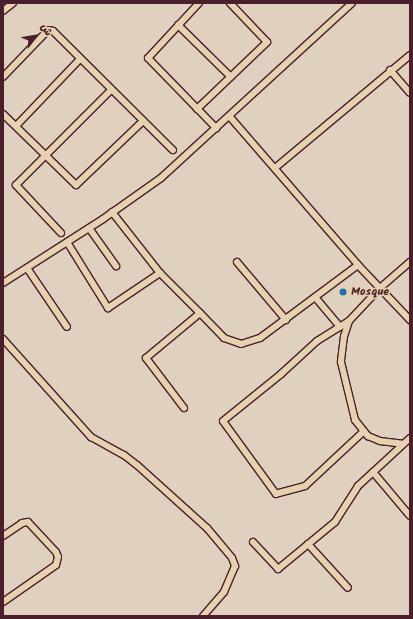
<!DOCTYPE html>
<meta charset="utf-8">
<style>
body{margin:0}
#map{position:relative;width:413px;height:619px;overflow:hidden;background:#e0d0bf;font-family:Kalam,"Playpen Sans Arabic",sans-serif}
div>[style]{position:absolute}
.roads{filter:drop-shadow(1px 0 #4a1f2b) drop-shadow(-1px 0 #4a1f2b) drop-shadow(0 1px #4a1f2b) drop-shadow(0 -1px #4a1f2b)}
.street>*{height:6px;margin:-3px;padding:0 3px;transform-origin:3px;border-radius:3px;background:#e6d2b0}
.dots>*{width:11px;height:11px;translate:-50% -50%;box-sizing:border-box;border:2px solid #e6d2b0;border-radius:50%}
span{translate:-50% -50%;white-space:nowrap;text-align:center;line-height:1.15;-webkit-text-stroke:3px #e6d2b0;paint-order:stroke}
.poi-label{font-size:12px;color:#4a1f2b;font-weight:700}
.left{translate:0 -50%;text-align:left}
.frame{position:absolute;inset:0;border:4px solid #4a1f2b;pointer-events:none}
.north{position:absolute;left:16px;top:16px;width:40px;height:40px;-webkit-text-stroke:3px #e6d2b0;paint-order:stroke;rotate:59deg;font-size:11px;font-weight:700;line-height:16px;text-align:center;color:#4a1f2b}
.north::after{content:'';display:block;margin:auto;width:14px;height:18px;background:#4a1f2b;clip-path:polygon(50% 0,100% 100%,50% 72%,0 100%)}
</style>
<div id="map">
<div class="roads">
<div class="street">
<i style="left:199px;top:3px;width:75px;rotate:132.8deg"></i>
<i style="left:148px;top:58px;width:98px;rotate:45.8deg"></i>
<i style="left:3px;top:11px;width:13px;rotate:-39deg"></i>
<i style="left:178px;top:25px;width:74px;rotate:44.5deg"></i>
<i style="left:390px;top:70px;width:30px;rotate:49deg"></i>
<i style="left:3px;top:77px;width:65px;rotate:-46.2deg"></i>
<i style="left:48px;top:30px;width:5px;rotate:11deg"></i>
<i style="left:53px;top:31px;width:169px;rotate:44.8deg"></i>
<i style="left:197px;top:109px;width:97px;rotate:-43.7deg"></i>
<i style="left:267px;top:42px;width:54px;rotate:-133.5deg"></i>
<i style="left:3px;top:114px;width:102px;rotate:44.2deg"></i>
<i style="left:76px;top:185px;width:93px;rotate:-43.7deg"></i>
<i style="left:230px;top:117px;width:196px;rotate:49.1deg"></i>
<i style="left:358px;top:265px;width:76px;rotate:46.6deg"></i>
<i style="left:16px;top:126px;width:93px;rotate:-46.3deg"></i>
<i style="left:275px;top:168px;width:176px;rotate:-39.9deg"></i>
<i style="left:112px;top:212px;width:78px;rotate:51.8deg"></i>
<i style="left:160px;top:273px;width:57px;rotate:45deg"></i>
<i style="left:200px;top:313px;width:35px;rotate:46deg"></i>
<i style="left:224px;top:338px;width:18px;rotate:19deg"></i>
<i style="left:241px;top:344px;width:20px;rotate:-18deg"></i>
<i style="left:260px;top:338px;width:122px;rotate:-36.7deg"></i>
<i style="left:89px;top:228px;width:47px;rotate:54.6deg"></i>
<i style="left:61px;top:233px;width:66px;rotate:-133.2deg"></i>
<i style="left:16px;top:185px;width:134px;rotate:-45deg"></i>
<i style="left:67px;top:242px;width:78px;rotate:58.2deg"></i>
<i style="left:108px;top:308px;width:63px;rotate:-33.9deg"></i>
<i style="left:237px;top:262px;width:76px;rotate:49.8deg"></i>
<i style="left:27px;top:268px;width:71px;rotate:55.9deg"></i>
<i style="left:3px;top:283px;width:119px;rotate:-32.6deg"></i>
<i style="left:103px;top:219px;width:71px;rotate:-35.3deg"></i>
<i style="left:161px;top:178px;width:259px;rotate:-42.5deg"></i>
<i style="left:315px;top:297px;width:39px;rotate:50deg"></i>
<i style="left:349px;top:321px;width:16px;rotate:108deg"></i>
<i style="left:344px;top:336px;width:26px;rotate:97deg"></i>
<i style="left:341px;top:362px;width:60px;rotate:76.4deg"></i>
<i style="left:355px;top:420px;width:21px;rotate:51deg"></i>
<i style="left:368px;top:436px;width:13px;rotate:23deg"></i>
<i style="left:380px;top:441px;width:23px;rotate:7deg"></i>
<i style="left:3px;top:339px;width:132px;rotate:48.1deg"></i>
<i style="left:91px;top:437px;width:38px;rotate:29deg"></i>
<i style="left:124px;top:455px;width:16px;rotate:38deg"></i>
<i style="left:137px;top:465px;width:94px;rotate:42deg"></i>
<i style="left:207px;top:528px;width:39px;rotate:50deg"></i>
<i style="left:232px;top:558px;width:9px;rotate:69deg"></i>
<i style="left:235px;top:566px;width:28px;rotate:113deg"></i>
<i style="left:224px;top:592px;width:32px;rotate:131deg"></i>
<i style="left:184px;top:408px;width:63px;rotate:-127.2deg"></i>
<i style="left:146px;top:358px;width:70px;rotate:-39.8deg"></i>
<i style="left:363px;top:432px;width:79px;rotate:137deg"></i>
<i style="left:305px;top:486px;width:30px;rotate:165deg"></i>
<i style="left:276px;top:494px;width:90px;rotate:-126deg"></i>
<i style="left:223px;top:421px;width:75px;rotate:-39deg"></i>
<i style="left:281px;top:374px;width:49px;rotate:-42.5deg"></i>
<i style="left:317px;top:341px;width:38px;rotate:-32deg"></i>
<i style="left:349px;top:321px;width:45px;rotate:-46.8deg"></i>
<i style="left:380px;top:288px;width:40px;rotate:-41deg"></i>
<i style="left:373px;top:472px;width:57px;rotate:49.9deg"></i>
<i style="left:3px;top:536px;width:23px;rotate:-34deg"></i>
<i style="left:22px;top:523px;width:6px;rotate:-9deg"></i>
<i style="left:28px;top:522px;width:41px;rotate:47deg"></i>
<i style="left:56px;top:552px;width:5px;rotate:68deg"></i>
<i style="left:58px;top:557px;width:8px;rotate:104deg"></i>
<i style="left:56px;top:565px;width:65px;rotate:145.1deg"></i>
<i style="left:253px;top:542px;width:37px;rotate:47deg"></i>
<i style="left:278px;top:569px;width:74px;rotate:-39.5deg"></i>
<i style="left:335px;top:522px;width:43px;rotate:-57.4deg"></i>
<i style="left:358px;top:486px;width:71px;rotate:-42.7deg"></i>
<i style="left:308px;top:544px;width:59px;rotate:47.7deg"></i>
</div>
</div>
<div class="dots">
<i style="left:343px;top:292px;background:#1f6fb2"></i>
</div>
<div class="poi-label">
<span class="left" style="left:351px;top:292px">Mosque</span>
</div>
<div class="frame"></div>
<div class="north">ش</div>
</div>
